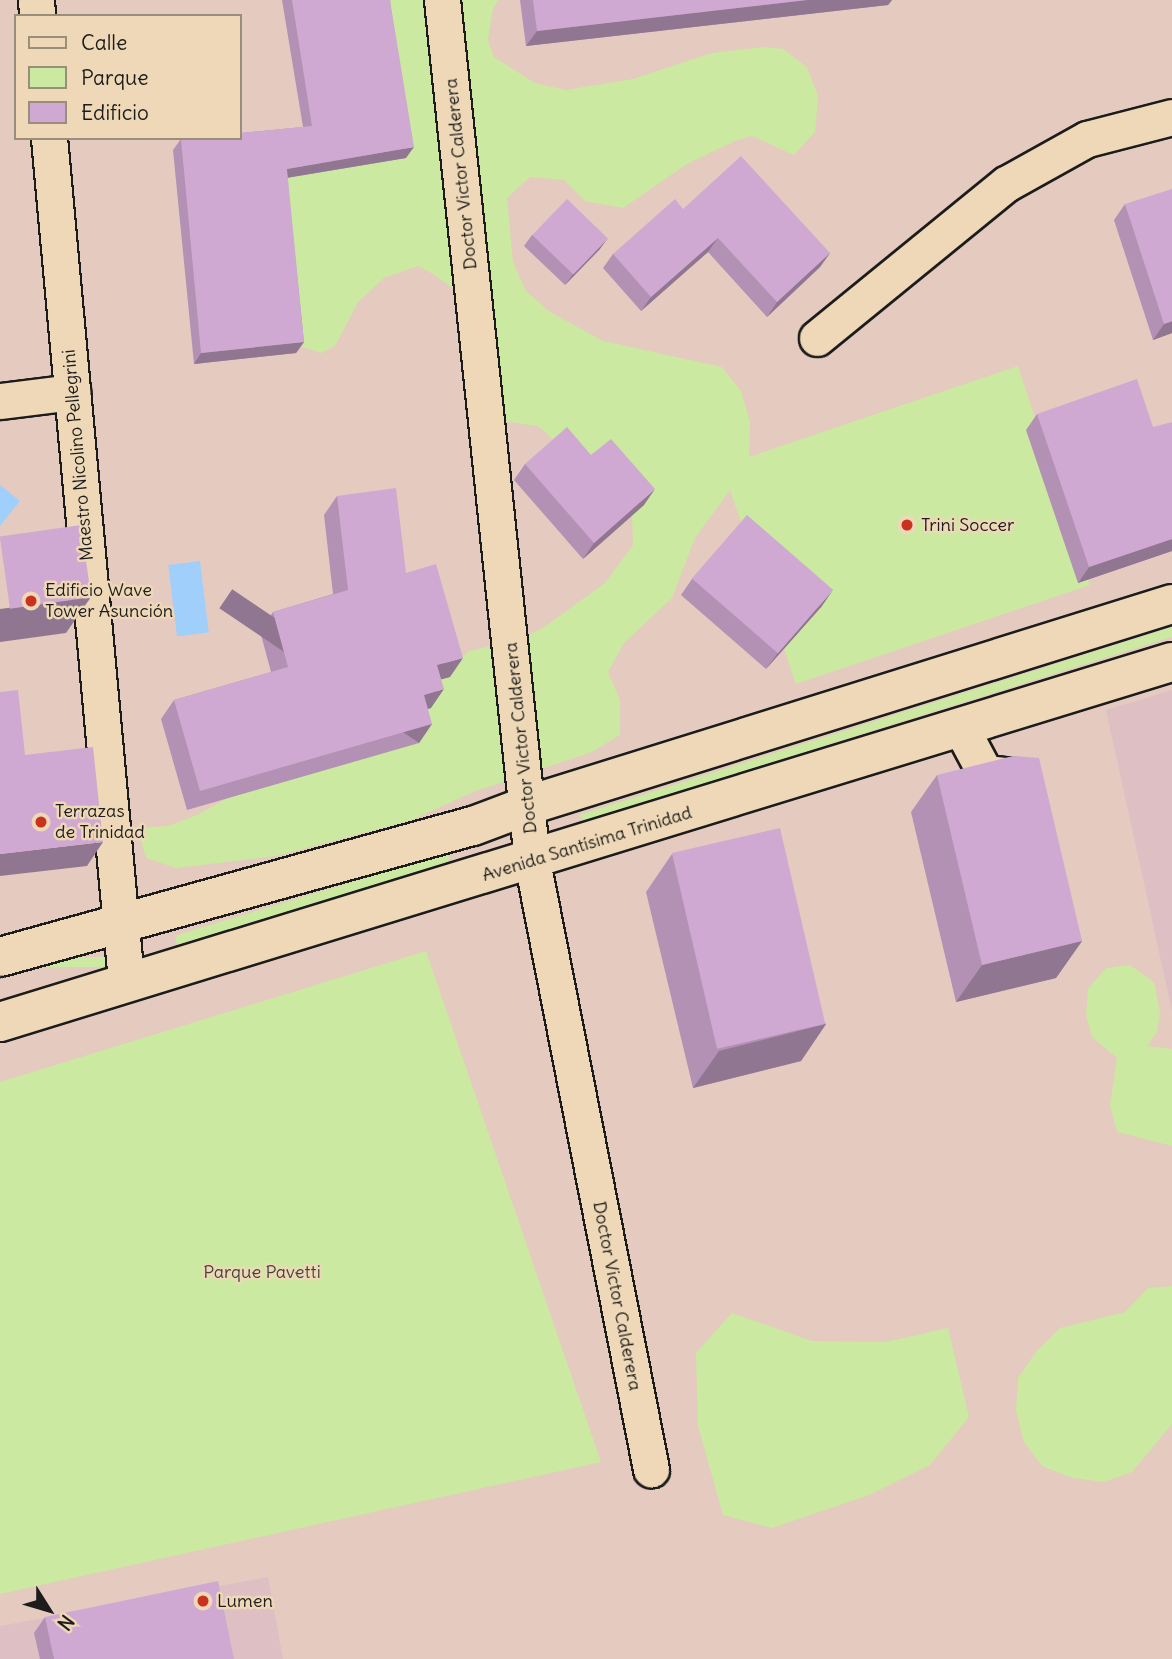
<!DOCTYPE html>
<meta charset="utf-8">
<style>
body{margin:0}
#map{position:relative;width:1172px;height:1659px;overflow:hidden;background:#e5cabf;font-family:Delius,sans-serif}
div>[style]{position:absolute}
.built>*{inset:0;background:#dec0c4}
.green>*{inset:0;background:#cbe9a1;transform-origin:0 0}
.water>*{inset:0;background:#a1cffc;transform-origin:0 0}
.roads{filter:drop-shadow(2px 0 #1c1c1c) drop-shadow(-2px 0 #1c1c1c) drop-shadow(0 2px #1c1c1c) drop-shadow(0 -2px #1c1c1c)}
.minor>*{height:35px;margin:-17.5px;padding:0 17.5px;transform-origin:17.5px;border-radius:17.5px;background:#eed8b7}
.major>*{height:38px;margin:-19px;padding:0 19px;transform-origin:19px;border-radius:19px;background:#eed8b7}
.wall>*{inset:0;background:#b291b4}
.shaded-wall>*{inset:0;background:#917692;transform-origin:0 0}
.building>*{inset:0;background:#cfa9d1;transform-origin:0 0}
.dots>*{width:19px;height:19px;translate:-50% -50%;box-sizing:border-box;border:4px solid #eed8b7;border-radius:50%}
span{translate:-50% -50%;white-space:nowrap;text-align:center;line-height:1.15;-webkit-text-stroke:5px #eed8b7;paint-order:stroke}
.street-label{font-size:18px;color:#1c1c1c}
.poi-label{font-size:18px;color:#1c1c1c}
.left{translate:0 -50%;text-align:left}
.park-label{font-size:18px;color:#3f4537}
.legend{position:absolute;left:14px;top:14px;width:228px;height:126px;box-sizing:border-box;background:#eed8b7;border:2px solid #9a8d79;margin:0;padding:9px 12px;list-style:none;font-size:21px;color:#1c1c1c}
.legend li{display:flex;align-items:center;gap:14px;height:35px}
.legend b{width:35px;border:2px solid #9a8d79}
.north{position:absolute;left:14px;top:1575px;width:70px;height:70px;-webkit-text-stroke:5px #eed8b7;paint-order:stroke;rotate:127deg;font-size:19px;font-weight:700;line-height:28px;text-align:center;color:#1c1c1c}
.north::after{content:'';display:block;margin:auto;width:24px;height:32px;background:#1c1c1c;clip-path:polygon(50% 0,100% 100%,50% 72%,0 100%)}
</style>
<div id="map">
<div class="built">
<i style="clip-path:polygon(1172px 690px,1172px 1011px,1106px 710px)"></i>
<i style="clip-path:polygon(268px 1577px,283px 1659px,0 1659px,0 1626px)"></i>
</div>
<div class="green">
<i style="clip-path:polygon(361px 0,499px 0,493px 8px,488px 40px,494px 57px,535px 83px,566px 90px,633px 79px,712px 53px,765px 47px,783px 49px,807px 67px,818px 96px,815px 132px,794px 155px,752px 136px,735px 141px,687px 164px,623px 208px,585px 201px,564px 180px,530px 177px,507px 198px,513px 262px,526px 291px,550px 312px,603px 341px,722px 367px,741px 391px,750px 422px,749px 457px,1018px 366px,1090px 585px,796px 684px,730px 490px,695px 538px,672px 598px,624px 643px,608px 672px,620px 700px,620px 735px,592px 752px,473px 792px,412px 820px,276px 856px,176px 868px,146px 858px,137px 828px,168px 826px,197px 815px,425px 689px,469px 651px,515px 641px,543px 628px,605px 583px,633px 545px,632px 515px,624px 502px,538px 426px,503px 421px,461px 294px,433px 274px,418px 266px,384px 278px,358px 302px,335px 346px,321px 353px,258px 332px,287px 136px,345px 147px)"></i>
<i style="clip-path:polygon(1172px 627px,1172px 637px,584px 821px,579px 815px)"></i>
<i style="clip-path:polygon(445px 854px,450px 857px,447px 864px,179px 945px,175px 942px,177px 935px)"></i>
<i style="clip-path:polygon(426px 951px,601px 1462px,0 1594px,0 1082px)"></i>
<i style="left:109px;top:957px;width:10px;height:114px;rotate:90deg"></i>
<i style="clip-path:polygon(1130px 965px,1154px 982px,1160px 1012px,1157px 1032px,1147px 1046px,1172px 1049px,1172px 1146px,1117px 1132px,1110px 1105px,1117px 1058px,1092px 1037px,1086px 1014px,1088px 989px,1106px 968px)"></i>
<i style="clip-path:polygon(1172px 1286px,1172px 1424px,1132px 1472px,1104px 1482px,1072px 1478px,1042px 1466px,1024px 1442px,1016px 1411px,1018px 1378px,1036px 1352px,1060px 1328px,1125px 1312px,1148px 1288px)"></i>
<i style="clip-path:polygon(732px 1313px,812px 1341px,886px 1342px,948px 1328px,969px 1417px,930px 1465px,869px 1495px,772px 1528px,723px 1515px,698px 1426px,696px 1353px)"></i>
</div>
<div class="water">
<i style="clip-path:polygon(0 485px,20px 501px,0 526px)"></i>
<i style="left:200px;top:561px;width:72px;height:32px;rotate:83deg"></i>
</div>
<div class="roads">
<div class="minor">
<i style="left:36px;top:0;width:16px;rotate:86deg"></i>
<i style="left:442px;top:0;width:866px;rotate:84.03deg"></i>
<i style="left:532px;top:861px;width:620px;rotate:78.93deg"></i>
<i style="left:49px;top:138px;width:847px;rotate:84.78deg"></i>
<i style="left:817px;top:338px;width:244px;rotate:-39.2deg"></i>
<i style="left:1006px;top:184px;width:93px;rotate:-29.1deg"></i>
<i style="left:1087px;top:139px;width:88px;rotate:-14.5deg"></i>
<i style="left:0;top:401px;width:73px;rotate:-7.1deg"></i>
<i style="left:961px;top:728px;width:51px;rotate:61.9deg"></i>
<i style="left:985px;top:773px;width:36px;rotate:6deg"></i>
</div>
<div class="major">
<i style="left:0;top:957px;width:491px;rotate:-15.5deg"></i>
<i style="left:473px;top:826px;width:60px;rotate:-20.6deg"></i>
<i style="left:529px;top:805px;width:674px;rotate:-17.36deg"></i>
<i style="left:0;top:1022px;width:1226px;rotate:-17.08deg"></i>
</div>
</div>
<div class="wall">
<i style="clip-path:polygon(282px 0,390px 0,406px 158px,287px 178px,304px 342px,296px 353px,194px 364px,173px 150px,181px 139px,303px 127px)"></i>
<i style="clip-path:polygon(520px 0,892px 0,888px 5px,526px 46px)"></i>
<i style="clip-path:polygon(1125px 204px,1172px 333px,1153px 340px,1114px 220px)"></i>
<i style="clip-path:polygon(683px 209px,830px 253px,820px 267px,767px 317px,708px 252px,641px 311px,603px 268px,613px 254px)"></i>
<i style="clip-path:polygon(532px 235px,600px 249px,565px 285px,524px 246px)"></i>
<i style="clip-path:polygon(1037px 414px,1153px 427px,1172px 551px,1078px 583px,1026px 430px)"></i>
<i style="clip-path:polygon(591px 455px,644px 505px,583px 559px,514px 480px,525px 464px)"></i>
<i style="clip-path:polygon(337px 496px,406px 573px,450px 677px,441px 679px,431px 708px,428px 709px,419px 743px,187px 810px,161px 719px,174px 700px,271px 672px,260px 631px,273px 612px,333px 594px,324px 515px)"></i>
<i style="clip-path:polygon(692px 579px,822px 606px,766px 669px,681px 595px)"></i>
<i style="clip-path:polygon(937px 775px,1082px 941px,1056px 978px,956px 1002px,911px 812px)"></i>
<i style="clip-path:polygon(672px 854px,826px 1024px,801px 1061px,693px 1088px,646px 892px)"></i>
<i style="clip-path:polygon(45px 1617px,234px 1659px,40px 1659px,34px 1633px)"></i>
</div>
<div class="shaded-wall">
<i style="clip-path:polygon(807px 0,892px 0,888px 5px,526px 46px,537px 31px)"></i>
<i style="clip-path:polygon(414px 147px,406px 158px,279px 179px,287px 169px)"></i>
<i style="clip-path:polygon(608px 238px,600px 249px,565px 285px,573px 274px)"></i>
<i style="clip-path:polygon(718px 238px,708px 252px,641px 311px,651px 297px)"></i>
<i style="clip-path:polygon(830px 253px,820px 267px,767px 317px,777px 302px)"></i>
<i style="clip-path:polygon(1172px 321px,1172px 333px,1153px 340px,1164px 324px)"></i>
<i style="clip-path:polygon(304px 342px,296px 353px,194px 364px,201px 353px)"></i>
<i style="clip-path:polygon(655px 489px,644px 505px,583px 559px,594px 543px)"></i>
<i style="clip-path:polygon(1172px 539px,1172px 551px,1078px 583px,1089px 567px)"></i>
<i style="clip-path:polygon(833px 590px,822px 606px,766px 669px,777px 654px)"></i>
<i style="clip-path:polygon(91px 597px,66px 633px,0 642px,0 609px)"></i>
<i style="clip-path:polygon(463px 658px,450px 677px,424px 684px,437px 665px)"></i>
<i style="clip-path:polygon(444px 689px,431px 708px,410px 714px,424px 695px)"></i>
<i style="left:432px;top:724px;width:23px;height:241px;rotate:124deg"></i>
<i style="clip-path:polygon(103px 842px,87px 866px,0 876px,0 854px)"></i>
<i style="clip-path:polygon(1082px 941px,1056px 978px,956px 1002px,982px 965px)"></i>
<i style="clip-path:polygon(826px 1024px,801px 1061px,693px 1088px,719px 1051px)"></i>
</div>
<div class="building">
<i style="clip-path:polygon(292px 0,390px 0,414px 147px,287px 169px,304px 342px,201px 353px,181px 139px,240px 138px,240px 133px,312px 126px)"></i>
<i style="clip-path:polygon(533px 0,807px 0,537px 31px)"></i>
<i style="clip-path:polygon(741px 156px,830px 253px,777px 302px,718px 238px,651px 297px,613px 254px,675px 199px,683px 209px)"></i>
<i style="clip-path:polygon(1172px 189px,1172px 321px,1164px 324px,1125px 204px)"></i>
<i style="left:567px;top:199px;width:57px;height:50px;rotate:44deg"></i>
<i style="clip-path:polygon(1137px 379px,1153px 427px,1172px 422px,1172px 539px,1089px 567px,1037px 414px)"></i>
<i style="clip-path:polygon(567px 427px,591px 455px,611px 439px,655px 489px,594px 543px,525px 464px)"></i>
<i style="clip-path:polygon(396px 488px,406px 573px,436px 564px,463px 658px,437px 665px,444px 689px,424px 695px,432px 724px,200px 791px,174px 700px,288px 667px,273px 612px,348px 590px,337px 496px)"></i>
<i style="left:747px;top:515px;width:114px;height:84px;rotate:41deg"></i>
<i style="left:81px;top:525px;width:73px;height:82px;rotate:82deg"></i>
<i style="clip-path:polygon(18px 690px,25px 755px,93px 747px,103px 842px,0 854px,0 692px)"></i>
<i style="clip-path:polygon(1013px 756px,1039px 758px,1082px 941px,982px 965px,937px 775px)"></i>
<i style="left:780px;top:828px;width:201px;height:111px;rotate:77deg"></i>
<i style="clip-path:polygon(218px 1581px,234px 1659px,54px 1659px,45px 1617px)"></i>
</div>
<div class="dots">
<i style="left:907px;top:525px;background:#c8321e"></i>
<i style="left:31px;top:601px;background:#c8321e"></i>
<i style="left:41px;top:822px;background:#c8321e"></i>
<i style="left:203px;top:1601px;background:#c8321e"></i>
</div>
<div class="street-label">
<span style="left:461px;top:174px;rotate:-96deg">Doctor Victor Calderera</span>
<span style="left:78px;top:455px;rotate:-95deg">Maestro Nicolino Pellegrini</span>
<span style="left:521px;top:738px;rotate:-96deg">Doctor Victor Calderera</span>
<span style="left:587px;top:844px;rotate:-17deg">Avenida Santísima Trinidad</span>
<span style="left:617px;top:1296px;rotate:79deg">Doctor Victor Calderera</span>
</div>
<div class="poi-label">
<span class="left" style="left:921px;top:525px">Trini Soccer</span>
<span class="left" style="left:45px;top:601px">Edificio Wave<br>Tower Asunción</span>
<span class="left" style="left:55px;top:822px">Terrazas<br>de Trinidad</span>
<span class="left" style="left:217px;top:1601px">Lumen</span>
</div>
<div class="park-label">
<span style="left:262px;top:1272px">Parque Pavetti</span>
</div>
<ul class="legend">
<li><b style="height:9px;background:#eed8b7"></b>Calle</li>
<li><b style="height:19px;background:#cbe9a1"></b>Parque</li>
<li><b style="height:19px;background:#cfa9d1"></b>Edificio</li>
</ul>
<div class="north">N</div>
</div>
